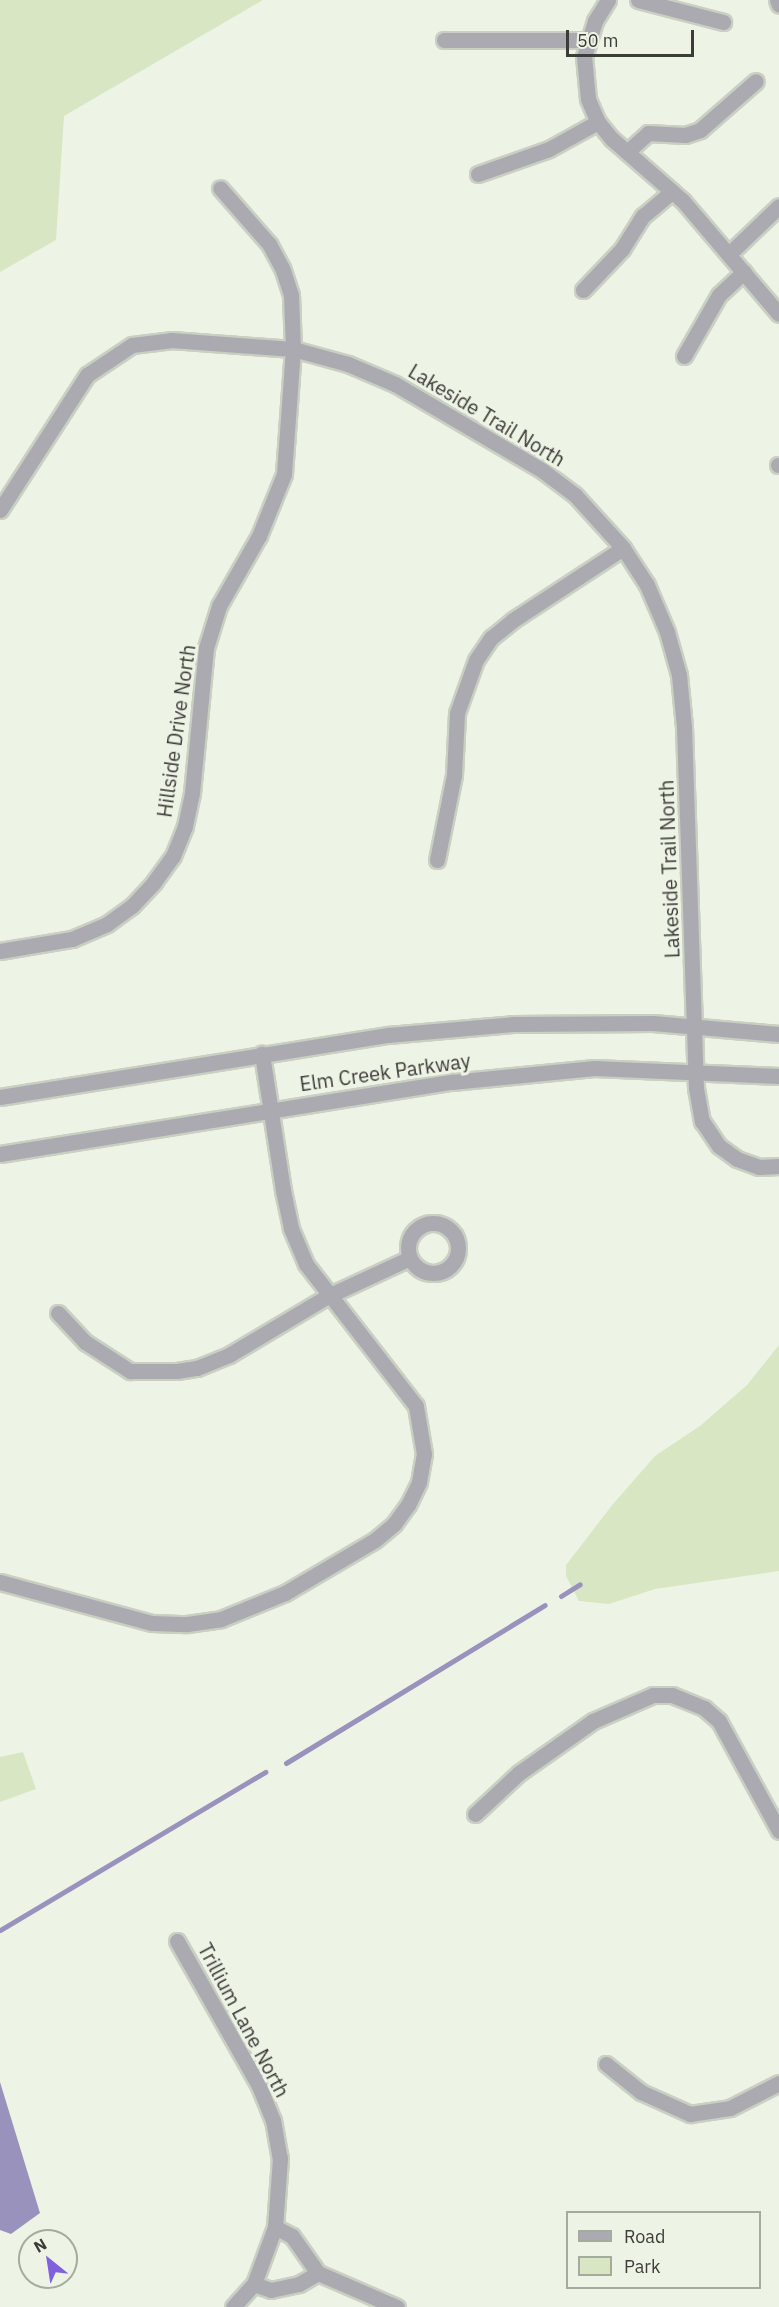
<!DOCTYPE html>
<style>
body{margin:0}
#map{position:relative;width:779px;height:2307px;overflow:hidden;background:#edf4e6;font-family:"IBM Plex Sans",sans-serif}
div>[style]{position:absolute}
.green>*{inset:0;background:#d8e6c4}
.water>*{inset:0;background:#9992bd}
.stream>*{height:5px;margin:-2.5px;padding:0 2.5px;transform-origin:2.5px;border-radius:2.5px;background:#9992bd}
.roads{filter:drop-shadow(2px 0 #c9d0c3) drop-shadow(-2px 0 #c9d0c3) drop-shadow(0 2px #c9d0c3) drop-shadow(0 -2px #c9d0c3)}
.minor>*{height:15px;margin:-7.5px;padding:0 7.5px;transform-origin:7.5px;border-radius:7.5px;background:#abaab1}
.minor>.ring{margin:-7.5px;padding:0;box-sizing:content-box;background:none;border:15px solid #abaab1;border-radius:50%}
span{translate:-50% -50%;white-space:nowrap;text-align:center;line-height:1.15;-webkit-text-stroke:6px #edf4e6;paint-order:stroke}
.street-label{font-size:20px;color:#3b3e38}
.legend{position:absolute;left:566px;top:2211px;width:195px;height:78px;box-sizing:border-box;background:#edf4e6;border:2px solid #a6aba0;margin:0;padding:8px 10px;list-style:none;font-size:18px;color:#3b3e38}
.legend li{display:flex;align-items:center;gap:12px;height:30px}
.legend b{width:30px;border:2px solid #a6aba0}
.north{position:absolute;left:18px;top:2229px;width:60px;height:60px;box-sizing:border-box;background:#edf4e6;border:2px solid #a6aba0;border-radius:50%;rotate:330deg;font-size:16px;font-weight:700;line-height:24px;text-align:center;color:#3b3e38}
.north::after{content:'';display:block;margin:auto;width:21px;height:27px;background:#8162dd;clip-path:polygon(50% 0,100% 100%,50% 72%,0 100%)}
.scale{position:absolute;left:566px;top:30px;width:128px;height:27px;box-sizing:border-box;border:3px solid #3b3e38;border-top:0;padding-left:8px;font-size:18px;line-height:21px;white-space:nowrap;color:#3b3e38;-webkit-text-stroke:4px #edf4e6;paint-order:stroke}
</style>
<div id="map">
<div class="green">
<i style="clip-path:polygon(0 0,263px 0,64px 116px,56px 240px,0 272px)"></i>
<i style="clip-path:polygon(779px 1345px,779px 1571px,655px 1589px,609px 1604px,579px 1601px,566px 1576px,566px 1565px,613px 1504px,655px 1456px,700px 1426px,747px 1385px)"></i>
<i style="clip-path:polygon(23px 1752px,36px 1789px,0 1802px,0 1757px)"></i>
</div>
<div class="water">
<i style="clip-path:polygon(0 2082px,40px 2213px,11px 2234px,0 2230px)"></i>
</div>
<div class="stream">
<i style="left:561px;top:1596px;width:22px;rotate:-32deg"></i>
<i style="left:286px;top:1763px;width:303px;rotate:-31.4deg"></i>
<i style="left:0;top:1930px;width:309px;rotate:-30.8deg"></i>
</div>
<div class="roads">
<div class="minor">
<i style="left:608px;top:0;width:25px;rotate:122deg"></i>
<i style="left:595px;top:21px;width:37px;rotate:107deg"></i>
<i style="left:584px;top:56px;width:43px;rotate:84.7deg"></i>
<i style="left:588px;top:99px;width:25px;rotate:67deg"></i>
<i style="left:598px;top:122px;width:22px;rotate:51deg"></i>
<i style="left:612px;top:139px;width:94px;rotate:41.1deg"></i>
<i style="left:683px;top:201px;width:148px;rotate:49.7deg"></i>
<i style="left:638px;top:0;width:88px;rotate:14.5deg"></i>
<i style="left:777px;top:0;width:5px;rotate:68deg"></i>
<i style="left:444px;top:40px;width:145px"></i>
<i style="left:627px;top:152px;width:28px;rotate:-42deg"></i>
<i style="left:648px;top:133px;width:37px;rotate:3deg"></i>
<i style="left:685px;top:135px;width:16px;rotate:-18deg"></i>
<i style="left:700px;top:130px;width:74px;rotate:-41.2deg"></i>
<i style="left:478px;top:174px;width:75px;rotate:-19.4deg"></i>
<i style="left:549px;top:149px;width:56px;rotate:-28.9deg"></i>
<i style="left:729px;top:254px;width:69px;rotate:-43.8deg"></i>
<i style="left:583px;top:290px;width:57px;rotate:-46.4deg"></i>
<i style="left:622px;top:249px;width:39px;rotate:-58deg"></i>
<i style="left:643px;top:216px;width:38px;rotate:-40deg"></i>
<i style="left:684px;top:356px;width:70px;rotate:-60.2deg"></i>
<i style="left:719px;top:295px;width:34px;rotate:-43deg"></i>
<i style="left:778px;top:465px;width:1px"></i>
<i style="left:0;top:510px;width:161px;rotate:-57.2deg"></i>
<i style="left:87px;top:375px;width:54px;rotate:-33.7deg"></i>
<i style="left:132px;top:345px;width:39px;rotate:-7deg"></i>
<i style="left:171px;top:340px;width:122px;rotate:4.2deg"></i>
<i style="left:293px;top:349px;width:57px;rotate:15.3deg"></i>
<i style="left:348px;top:364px;width:51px;rotate:23.1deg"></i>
<i style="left:395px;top:384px;width:172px;rotate:30.4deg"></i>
<i style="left:543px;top:471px;width:40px;rotate:37deg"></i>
<i style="left:575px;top:495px;width:72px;rotate:47.8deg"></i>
<i style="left:623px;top:548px;width:44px;rotate:57deg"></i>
<i style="left:647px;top:585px;width:51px;rotate:66.9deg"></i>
<i style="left:667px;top:632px;width:45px;rotate:74.4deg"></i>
<i style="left:679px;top:675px;width:52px;rotate:84.5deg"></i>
<i style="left:684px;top:727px;width:361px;rotate:88.1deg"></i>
<i style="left:696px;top:1088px;width:34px;rotate:80deg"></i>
<i style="left:702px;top:1121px;width:30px;rotate:56deg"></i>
<i style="left:719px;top:1146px;width:22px;rotate:36deg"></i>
<i style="left:737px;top:1159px;width:23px;rotate:20deg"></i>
<i style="left:759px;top:1167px;width:20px;rotate:-3deg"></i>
<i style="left:437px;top:860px;width:87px;rotate:-78.7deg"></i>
<i style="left:454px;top:775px;width:62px;rotate:-87.2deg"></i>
<i style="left:457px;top:713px;width:56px;rotate:-70.3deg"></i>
<i style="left:476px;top:660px;width:27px;rotate:-56deg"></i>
<i style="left:491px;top:638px;width:28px;rotate:-39deg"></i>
<i style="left:513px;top:620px;width:131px;rotate:-33.2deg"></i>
<i style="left:0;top:951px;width:73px;rotate:-9.5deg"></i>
<i style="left:72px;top:939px;width:38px;rotate:-23deg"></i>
<i style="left:107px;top:924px;width:31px;rotate:-36deg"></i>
<i style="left:132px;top:906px;width:33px;rotate:-47deg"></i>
<i style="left:154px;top:882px;width:32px;rotate:-54deg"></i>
<i style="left:173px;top:856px;width:32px;rotate:-68deg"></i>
<i style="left:185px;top:826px;width:34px;rotate:-78deg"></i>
<i style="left:192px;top:793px;width:146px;rotate:-84.5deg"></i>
<i style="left:206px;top:648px;width:44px;rotate:-72.8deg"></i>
<i style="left:219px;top:606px;width:81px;rotate:-60.3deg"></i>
<i style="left:259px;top:536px;width:67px;rotate:-68deg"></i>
<i style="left:284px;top:474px;width:125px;rotate:-85.9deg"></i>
<i style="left:293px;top:349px;width:54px;rotate:-92.1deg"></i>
<i style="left:291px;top:295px;width:28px;rotate:-108deg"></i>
<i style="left:282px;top:268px;width:27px;rotate:-118deg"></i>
<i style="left:269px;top:244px;width:74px;rotate:-131.2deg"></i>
<i style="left:0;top:1097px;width:393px;rotate:-9.1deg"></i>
<i style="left:388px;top:1035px;width:125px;rotate:-5deg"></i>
<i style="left:513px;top:1024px;width:140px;rotate:-0.4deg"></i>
<i style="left:653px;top:1023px;width:126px;rotate:5deg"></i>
<i style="left:0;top:1154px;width:458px;rotate:-9.1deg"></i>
<i style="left:452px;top:1082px;width:143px;rotate:-5.6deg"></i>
<i style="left:594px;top:1068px;width:185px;rotate:2.5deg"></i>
<i class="ring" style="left:408px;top:1223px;width:35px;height:35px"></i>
<i style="left:58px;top:1313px;width:40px;rotate:47deg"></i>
<i style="left:85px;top:1342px;width:54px;rotate:32.8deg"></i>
<i style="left:130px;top:1371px;width:47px"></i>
<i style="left:177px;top:1371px;width:20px;rotate:-9deg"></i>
<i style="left:197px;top:1368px;width:35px;rotate:-22deg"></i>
<i style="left:229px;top:1355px;width:115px;rotate:-30.8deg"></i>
<i style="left:328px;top:1296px;width:90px;rotate:-24.9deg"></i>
<i style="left:0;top:1582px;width:157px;rotate:15.1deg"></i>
<i style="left:152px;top:1623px;width:35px;rotate:2deg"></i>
<i style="left:187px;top:1624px;width:34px;rotate:-8deg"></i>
<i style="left:221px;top:1619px;width:69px;rotate:-22.1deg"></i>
<i style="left:285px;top:1593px;width:104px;rotate:-30.5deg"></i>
<i style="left:375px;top:1540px;width:25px;rotate:-40deg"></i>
<i style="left:394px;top:1524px;width:24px;rotate:-54deg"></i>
<i style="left:408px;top:1505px;width:25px;rotate:-64deg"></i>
<i style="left:419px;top:1482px;width:28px;rotate:-80deg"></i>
<i style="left:424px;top:1454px;width:49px;rotate:-99.5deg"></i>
<i style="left:416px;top:1406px;width:180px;rotate:-127.8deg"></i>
<i style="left:306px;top:1264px;width:39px;rotate:-113deg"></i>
<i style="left:291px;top:1228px;width:39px;rotate:-102deg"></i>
<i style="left:283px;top:1190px;width:138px;rotate:-98.8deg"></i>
<i style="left:475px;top:1814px;width:60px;rotate:-43deg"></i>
<i style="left:519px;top:1773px;width:90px;rotate:-35.1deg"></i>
<i style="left:593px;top:1721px;width:65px;rotate:-23.4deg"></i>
<i style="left:653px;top:1695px;width:19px"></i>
<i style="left:672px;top:1695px;width:35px;rotate:22deg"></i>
<i style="left:704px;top:1708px;width:20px;rotate:41deg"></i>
<i style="left:719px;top:1721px;width:125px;rotate:61.4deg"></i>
<i style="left:177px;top:1941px;width:167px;rotate:60.5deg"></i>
<i style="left:259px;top:2086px;width:37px;rotate:68deg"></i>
<i style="left:273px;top:2120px;width:39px;rotate:80deg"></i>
<i style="left:280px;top:2158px;width:69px;rotate:94.1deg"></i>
<i style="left:606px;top:2064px;width:45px;rotate:38.7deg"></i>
<i style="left:641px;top:2092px;width:54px;rotate:24.2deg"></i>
<i style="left:690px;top:2114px;width:40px;rotate:-8.5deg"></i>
<i style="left:730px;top:2108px;width:55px;rotate:-27deg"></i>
<i style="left:275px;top:2227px;width:19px;rotate:28deg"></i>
<i style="left:292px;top:2236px;width:45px;rotate:54.9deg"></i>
<i style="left:318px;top:2273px;width:22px;rotate:150deg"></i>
<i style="left:299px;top:2284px;width:29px;rotate:168deg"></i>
<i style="left:271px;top:2290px;width:18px;rotate:-161deg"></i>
<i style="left:254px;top:2284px;width:61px;rotate:-69.8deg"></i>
<i style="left:318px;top:2273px;width:86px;rotate:23.3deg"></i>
<i style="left:233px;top:2307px;width:31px;rotate:-48deg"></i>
</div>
</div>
<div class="street-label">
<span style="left:487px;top:415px;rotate:31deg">Lakeside Trail North</span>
<span style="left:176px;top:731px;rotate:-82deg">Hillside Drive North</span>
<span style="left:669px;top:869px;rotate:-92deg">Lakeside Trail North</span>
<span style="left:385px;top:1072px;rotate:-8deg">Elm Creek Parkway</span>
<span style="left:244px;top:2020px;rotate:62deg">Trillium Lane North</span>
</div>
<ul class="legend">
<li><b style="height:8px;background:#abaab1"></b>Road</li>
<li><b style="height:16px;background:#d8e6c4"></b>Park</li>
</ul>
<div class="north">N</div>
<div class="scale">50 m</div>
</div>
